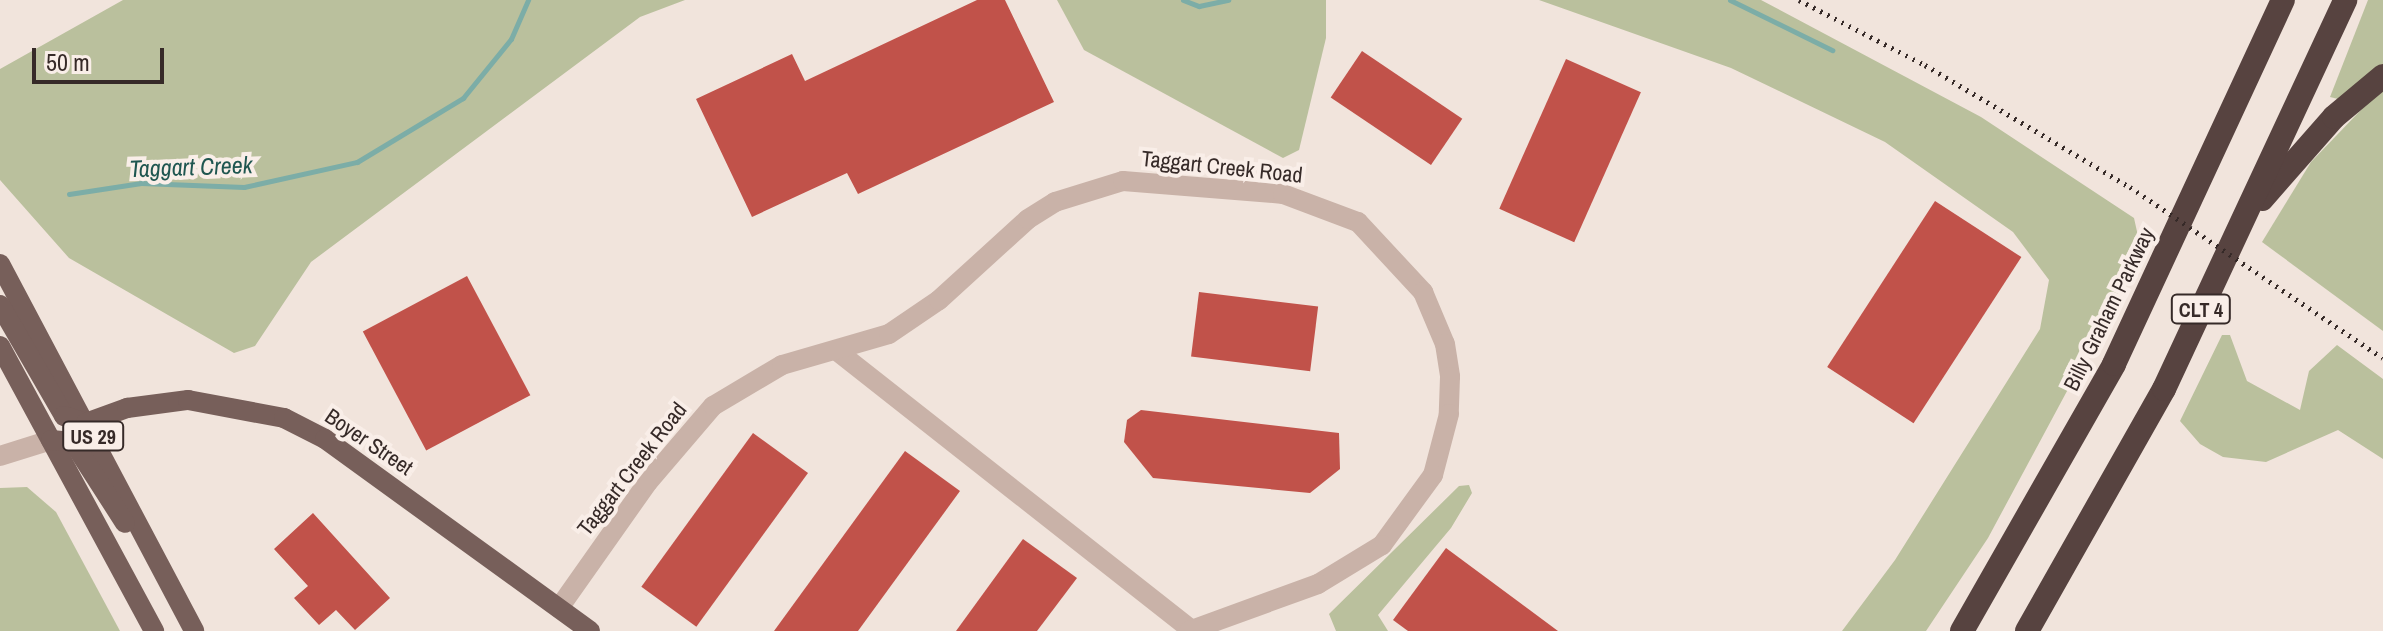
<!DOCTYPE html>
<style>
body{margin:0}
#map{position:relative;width:2383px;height:631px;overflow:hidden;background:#f1e4dc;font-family:"Archivo Narrow",sans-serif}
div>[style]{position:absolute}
.green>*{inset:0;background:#bac09d}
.stream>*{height:5px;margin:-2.5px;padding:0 2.5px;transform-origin:2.5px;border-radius:2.5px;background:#7cada7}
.building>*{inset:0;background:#c1524a;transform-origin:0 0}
.minor>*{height:20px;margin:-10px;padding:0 10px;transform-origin:10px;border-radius:10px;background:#c9b2a8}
.major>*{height:20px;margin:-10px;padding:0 10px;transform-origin:10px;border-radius:10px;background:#775f5a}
.highway>*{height:24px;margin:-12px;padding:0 12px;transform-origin:12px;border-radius:12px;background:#574340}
.rail>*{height:5px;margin-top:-2.5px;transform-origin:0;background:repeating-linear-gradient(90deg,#362a28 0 2px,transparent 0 8px)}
span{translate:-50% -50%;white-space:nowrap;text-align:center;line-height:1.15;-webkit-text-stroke:8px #f9eee8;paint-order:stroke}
.shield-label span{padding:2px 6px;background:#f9eee8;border:2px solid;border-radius:6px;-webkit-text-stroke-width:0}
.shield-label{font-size:20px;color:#362a28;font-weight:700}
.street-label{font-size:22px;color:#362a28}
.water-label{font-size:24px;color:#1f5650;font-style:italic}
.scale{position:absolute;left:32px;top:48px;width:132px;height:36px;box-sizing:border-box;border:4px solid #362a28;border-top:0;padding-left:10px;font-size:24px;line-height:28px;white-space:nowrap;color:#362a28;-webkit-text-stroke:6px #f9eee8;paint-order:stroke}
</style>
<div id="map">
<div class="green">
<i style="clip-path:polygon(123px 0,685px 0,640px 17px,311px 262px,255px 346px,234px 353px,69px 258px,0 180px,0 69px)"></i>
<i style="clip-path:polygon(1057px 0,1326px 0,1326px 38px,1299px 150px,1283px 158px,1084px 50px)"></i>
<i style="clip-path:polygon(1539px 0,1761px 0,1981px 117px,2134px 218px,2138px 236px,2117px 298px,1988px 538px,1926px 631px,1842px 631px,1895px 560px,2040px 329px,2049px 280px,2013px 232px,1885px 142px,1731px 68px)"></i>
<i style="clip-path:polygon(2368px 0,2383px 0,2383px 65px,2338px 99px,2330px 97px)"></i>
<i style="clip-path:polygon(2383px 87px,2383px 331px,2262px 242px,2311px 162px)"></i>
<i style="clip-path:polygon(2222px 335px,2230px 335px,2247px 381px,2300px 410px,2309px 371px,2337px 345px,2383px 379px,2383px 459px,2338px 430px,2266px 462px,2223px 457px,2200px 444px,2180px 421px)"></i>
<i style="clip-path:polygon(1469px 485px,1472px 493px,1451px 528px,1378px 615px,1388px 631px,1336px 631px,1329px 614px,1459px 486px)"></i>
<i style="clip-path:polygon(27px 487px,56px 512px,120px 631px,0 631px,0 488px)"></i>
</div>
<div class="stream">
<i style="left:1183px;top:0;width:17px;rotate:21deg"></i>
<i style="left:1199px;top:6px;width:30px;rotate:-12deg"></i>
<i style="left:1730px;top:0;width:114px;rotate:26.1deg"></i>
<i style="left:69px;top:194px;width:73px;rotate:-8.7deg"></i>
<i style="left:141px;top:183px;width:103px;rotate:2.2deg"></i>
<i style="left:244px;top:187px;width:116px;rotate:-12.5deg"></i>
<i style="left:357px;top:162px;width:124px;rotate:-31.1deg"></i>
<i style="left:463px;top:98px;width:76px;rotate:-50.9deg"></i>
<i style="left:511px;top:39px;width:43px;rotate:-66.4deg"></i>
</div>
<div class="building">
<i style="clip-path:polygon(977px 0,1005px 0,1054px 102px,858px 194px,847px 173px,752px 217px,696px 99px,792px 54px,805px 81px)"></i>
<i style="left:1362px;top:51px;width:121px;height:56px;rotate:34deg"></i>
<i style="left:1566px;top:59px;width:82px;height:164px;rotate:24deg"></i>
<i style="left:1935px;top:201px;width:103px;height:198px;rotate:33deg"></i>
<i style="left:467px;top:276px;width:135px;height:118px;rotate:62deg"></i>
<i style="left:1199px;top:292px;width:120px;height:65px;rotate:7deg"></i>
<i style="clip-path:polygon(1141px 410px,1339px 433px,1340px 469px,1310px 493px,1153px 478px,1124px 442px,1127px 420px)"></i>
<i style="left:753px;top:433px;width:68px;height:190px;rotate:36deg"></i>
<i style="clip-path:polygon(905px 451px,960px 491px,858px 631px,774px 631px)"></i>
<i style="clip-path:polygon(313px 513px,390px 598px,355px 630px,336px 610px,319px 625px,294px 598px,308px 586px,274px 549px)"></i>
<i style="clip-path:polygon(1023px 539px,1077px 578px,1037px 631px,956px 631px)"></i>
<i style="clip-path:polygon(1446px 548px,1558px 631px,1408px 631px,1393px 620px)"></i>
</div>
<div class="minor">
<i style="left:837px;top:351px;width:451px;rotate:38.2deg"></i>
<i style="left:0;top:456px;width:53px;rotate:-17.4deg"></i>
<i style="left:559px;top:608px;width:154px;rotate:-54.8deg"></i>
<i style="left:648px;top:482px;width:100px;rotate:-49.5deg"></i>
<i style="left:713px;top:406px;width:80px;rotate:-30.7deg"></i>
<i style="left:782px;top:365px;width:111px;rotate:-16.2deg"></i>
<i style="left:889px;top:334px;width:60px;rotate:-34.2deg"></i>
<i style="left:939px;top:300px;width:120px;rotate:-42.3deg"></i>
<i style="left:1028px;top:219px;width:32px;rotate:-32deg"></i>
<i style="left:1055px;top:202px;width:71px;rotate:-17.2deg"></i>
<i style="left:1123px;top:181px;width:161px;rotate:4.6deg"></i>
<i style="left:1283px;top:194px;width:80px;rotate:20.5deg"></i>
<i style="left:1358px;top:222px;width:96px;rotate:47.1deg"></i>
<i style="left:1423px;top:292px;width:56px;rotate:67.1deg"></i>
<i style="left:1445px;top:344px;width:33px;rotate:81deg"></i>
<i style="left:1450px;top:377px;width:37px;rotate:92deg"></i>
<i style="left:1449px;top:414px;width:63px;rotate:104.7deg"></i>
<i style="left:1433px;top:475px;width:87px;rotate:126.1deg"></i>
<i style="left:1382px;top:545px;width:75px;rotate:148.6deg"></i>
<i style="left:1318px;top:584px;width:137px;rotate:160deg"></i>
</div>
<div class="major">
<i style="left:0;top:264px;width:415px;rotate:62.1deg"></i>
<i style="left:0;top:305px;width:128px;rotate:60deg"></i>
<i style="left:64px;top:416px;width:23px;rotate:18deg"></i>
<i style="left:86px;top:423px;width:44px;rotate:-20.1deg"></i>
<i style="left:127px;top:408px;width:62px;rotate:-7.5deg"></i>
<i style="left:188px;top:400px;width:98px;rotate:10.6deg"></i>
<i style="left:284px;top:418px;width:46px;rotate:27.1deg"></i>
<i style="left:325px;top:439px;width:327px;rotate:35.9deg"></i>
<i style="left:0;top:346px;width:324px;rotate:61.6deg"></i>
<i style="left:51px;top:440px;width:22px;rotate:5deg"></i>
<i style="left:73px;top:442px;width:96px;rotate:57.3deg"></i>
</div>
<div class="highway">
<i style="left:2262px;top:199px;width:109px;rotate:-48.7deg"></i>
<i style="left:2334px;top:117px;width:64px;rotate:-39.9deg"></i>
<i style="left:1962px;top:631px;width:307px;rotate:-60.3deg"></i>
<i style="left:2114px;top:364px;width:401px;rotate:-65.1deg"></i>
<i style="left:2027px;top:631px;width:278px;rotate:-60.5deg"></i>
<i style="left:2164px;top:389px;width:429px;rotate:-65deg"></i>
</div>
<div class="rail">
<i style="left:1799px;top:0;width:142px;rotate:27.3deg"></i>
<i style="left:1925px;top:65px;width:239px;rotate:30.8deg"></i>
<i style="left:2130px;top:187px;width:305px;rotate:34.1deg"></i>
</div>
<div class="shield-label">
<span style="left:2201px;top:309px">CLT 4</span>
<span style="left:93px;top:436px">US 29</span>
</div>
<div class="street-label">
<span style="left:1222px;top:167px;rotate:6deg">Taggart Creek Road</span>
<span style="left:2109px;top:309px;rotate:-64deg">Billy Graham Parkway</span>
<span style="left:369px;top:442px;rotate:34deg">Boyer Street</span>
<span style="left:632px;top:469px;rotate:-52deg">Taggart Creek Road</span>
</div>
<div class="water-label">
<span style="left:191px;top:167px;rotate:-2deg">Taggart Creek</span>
</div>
<div class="scale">50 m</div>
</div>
